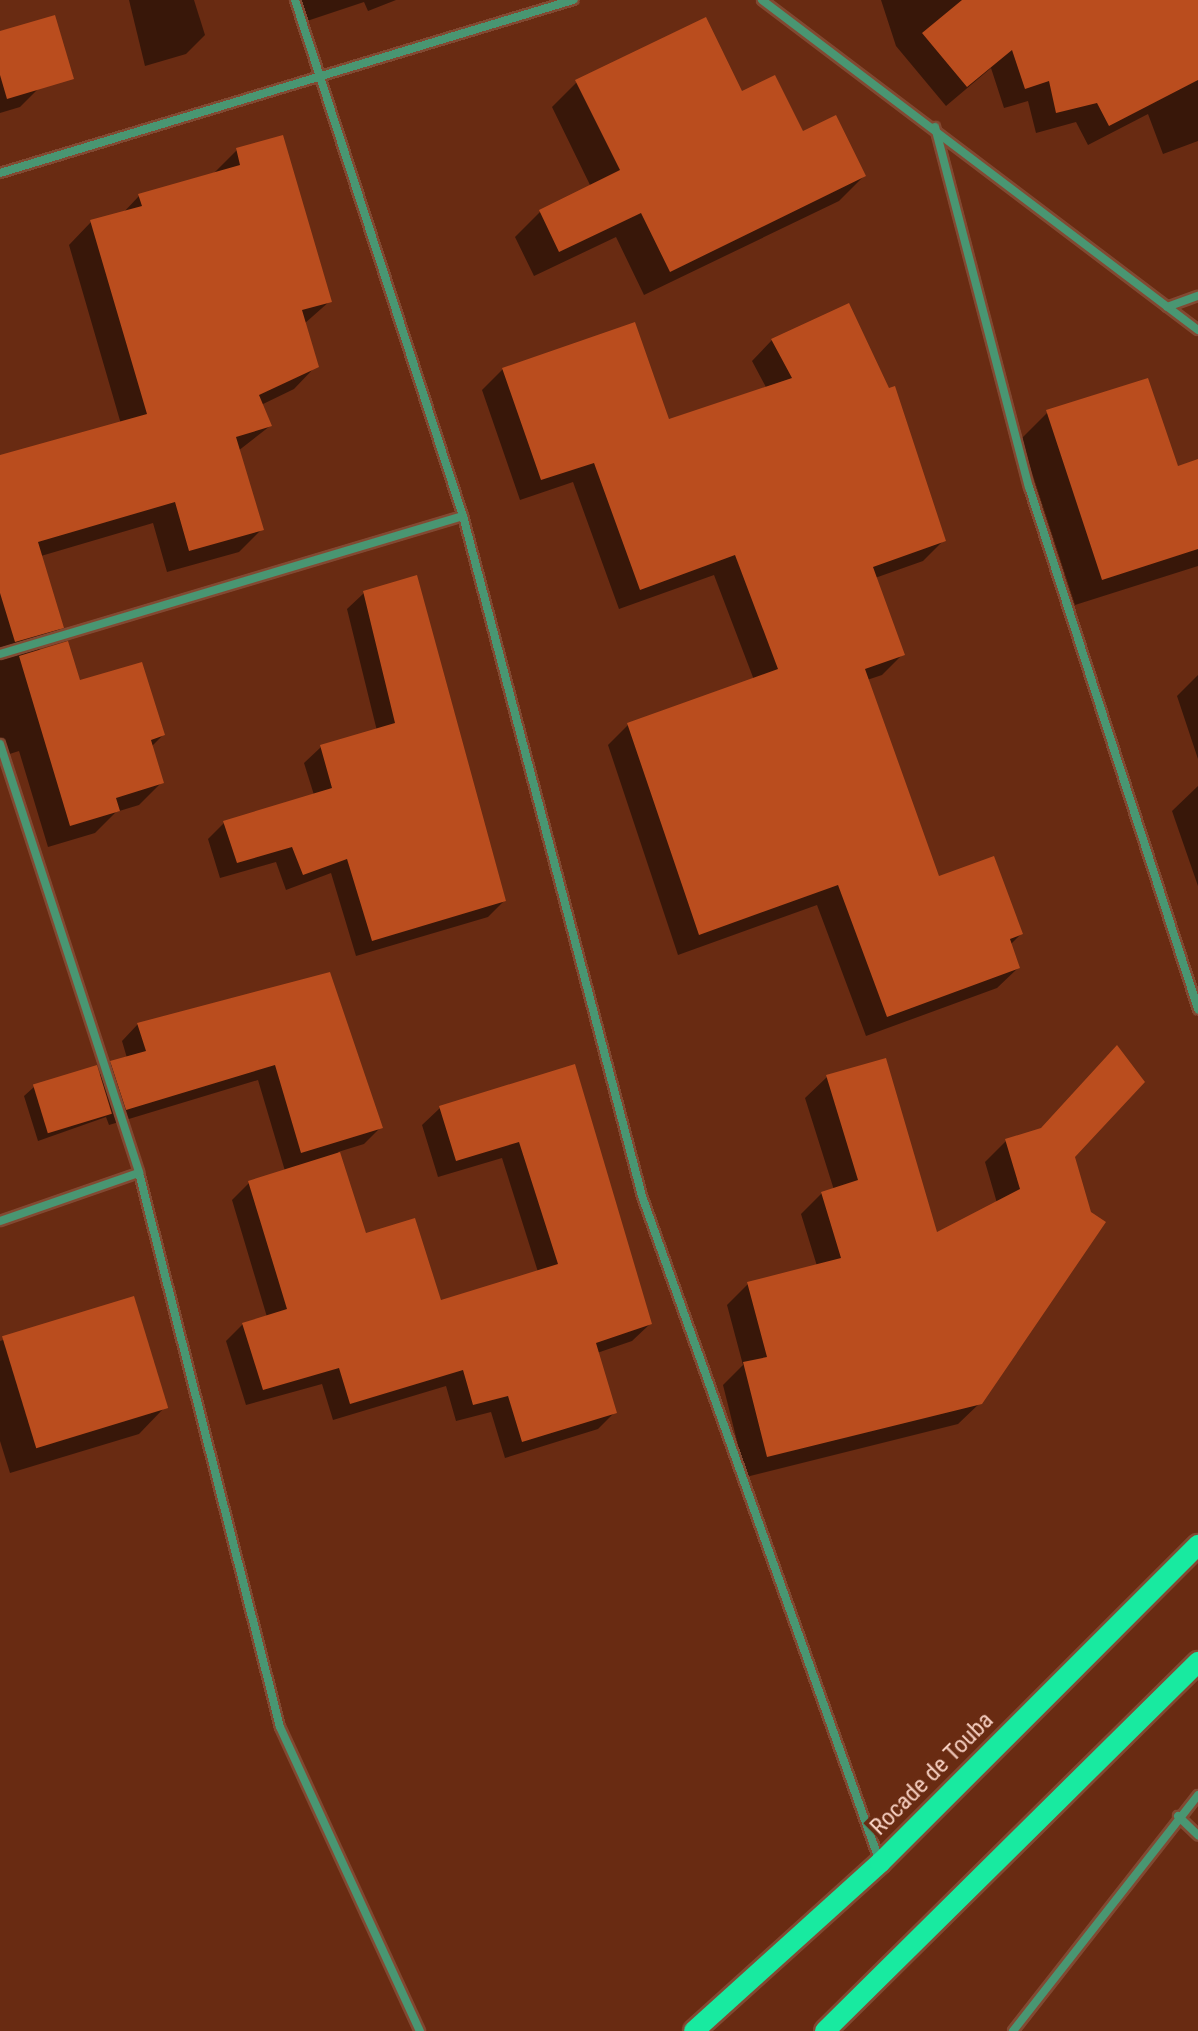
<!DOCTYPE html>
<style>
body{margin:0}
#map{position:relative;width:1198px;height:2031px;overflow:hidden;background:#692b12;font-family:"Roboto Condensed",sans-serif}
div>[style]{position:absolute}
.shadow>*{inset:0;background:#0007}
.building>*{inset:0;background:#ba4d1e;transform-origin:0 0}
.roads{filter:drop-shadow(2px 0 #824932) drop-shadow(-2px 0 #824932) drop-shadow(0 2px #824932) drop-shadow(0 -2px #824932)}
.street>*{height:8px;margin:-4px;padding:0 4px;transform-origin:4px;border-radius:4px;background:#499672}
.primary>*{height:20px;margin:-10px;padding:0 10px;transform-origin:10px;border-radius:10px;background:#18eaa0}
span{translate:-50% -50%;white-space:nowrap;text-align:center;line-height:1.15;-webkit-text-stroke:8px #692b12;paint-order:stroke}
.street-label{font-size:24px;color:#f6cfc1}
</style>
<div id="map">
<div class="shadow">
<i style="clip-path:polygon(129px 0,194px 0,205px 35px,186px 54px,145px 66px)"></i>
<i style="clip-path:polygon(293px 0,396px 0,368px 11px,364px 2px,301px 23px)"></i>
<i style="clip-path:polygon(881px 0,1198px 0,1198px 141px,1163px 154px,1148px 114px,1088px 145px,1076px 122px,1036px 133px,1028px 101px,1004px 108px,991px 68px,946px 106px,896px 46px)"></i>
<i style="clip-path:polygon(0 33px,38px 89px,20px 107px,0 113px)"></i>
<i style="clip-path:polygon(577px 82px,742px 94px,864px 176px,839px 201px,644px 295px,616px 237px,534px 276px,515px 237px,540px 212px,591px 187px,552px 107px)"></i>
<i style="clip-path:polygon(237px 150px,330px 301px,304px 324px,316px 366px,294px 389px,261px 405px,270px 426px,238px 451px,262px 529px,239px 552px,167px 572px,153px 523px,41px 556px,62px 627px,37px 652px,163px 735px,151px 747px,162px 782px,139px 805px,116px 812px,95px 833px,48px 847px,19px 751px,0 757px,0 459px,121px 424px,69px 245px,91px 222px,122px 214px,139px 196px,214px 173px)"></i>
<i style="clip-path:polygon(772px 340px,944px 540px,923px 561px,875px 578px,903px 654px,882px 675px,867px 680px,938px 878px,1021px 934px,1010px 945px,1018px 968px,997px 988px,866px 1036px,817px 905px,678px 955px,608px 745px,628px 725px,754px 680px,714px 575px,619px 609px,573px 482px,520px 500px,482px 390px,503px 369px,667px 422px,767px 389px,752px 361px)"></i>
<i style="clip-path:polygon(1048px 412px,1176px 468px,1198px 461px,1198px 566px,1075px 605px,1021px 439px)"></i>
<i style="clip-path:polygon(364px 593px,504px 901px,488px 917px,356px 956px,331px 873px,286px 890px,276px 862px,220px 878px,208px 839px,224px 823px,314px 795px,304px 763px,321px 747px,377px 731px,347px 609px)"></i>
<i style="clip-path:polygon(1198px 675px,1198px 759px,1177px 696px)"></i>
<i style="clip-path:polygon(1198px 786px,1198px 886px,1172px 811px)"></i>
<i style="clip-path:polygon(329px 975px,381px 1127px,364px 1144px,338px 1152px,364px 1235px,440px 1303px,538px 1272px,502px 1158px,438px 1177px,422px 1125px,440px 1108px,574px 1067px,650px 1324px,632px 1341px,597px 1353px,615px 1412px,598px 1429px,505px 1458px,491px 1412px,456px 1421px,446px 1386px,333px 1420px,322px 1384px,246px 1405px,226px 1341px,243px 1324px,267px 1317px,232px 1200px,249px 1183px,285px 1171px,258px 1080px,109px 1125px,106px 1117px,38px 1141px,24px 1096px,34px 1087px,98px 1076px,111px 1063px,127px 1058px,122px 1041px,138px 1024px)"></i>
<i style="clip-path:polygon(827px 1077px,936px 1235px,997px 1203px,985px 1162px,1006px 1141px,1040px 1131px,1073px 1157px,980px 1403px,958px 1424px,746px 1477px,723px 1385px,743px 1365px,727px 1305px,748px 1284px,817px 1266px,801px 1214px,822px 1193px,834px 1190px,805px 1098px)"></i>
<i style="clip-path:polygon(132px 1299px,165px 1407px,139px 1434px,10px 1473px,0 1441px,0 1341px)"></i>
</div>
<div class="building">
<i style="clip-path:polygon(962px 0,1198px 0,1198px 80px,1109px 126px,1097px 103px,1056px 113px,1049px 81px,1025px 89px,1012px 50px,967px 87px,922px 33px)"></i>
<i style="clip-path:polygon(55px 15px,74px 79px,7px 99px,0 75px,0 31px)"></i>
<i style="clip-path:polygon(706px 17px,742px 91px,775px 75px,803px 131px,836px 115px,866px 176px,670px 272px,641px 213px,559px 252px,539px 210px,620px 170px,575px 80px)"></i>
<i style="clip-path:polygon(283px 135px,332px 302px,302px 310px,319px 367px,259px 395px,272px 426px,236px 437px,264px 530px,189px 551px,175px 502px,38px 542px,64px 628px,15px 642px,0 593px,0 455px,147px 414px,90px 220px,142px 206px,138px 194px,240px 165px,236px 148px)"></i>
<i style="clip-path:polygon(849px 303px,889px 388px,895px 386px,946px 541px,873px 567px,905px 655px,865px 669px,939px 876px,994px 856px,1023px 934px,1010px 939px,1020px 968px,887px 1017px,838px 885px,699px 935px,627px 723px,778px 669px,735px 555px,640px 590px,594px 463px,541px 480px,502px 368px,635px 322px,669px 419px,792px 378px,771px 339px)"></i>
<i style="clip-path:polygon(1148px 378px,1178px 466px,1198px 459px,1198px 549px,1102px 580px,1046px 410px)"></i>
<i style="clip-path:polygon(417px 575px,506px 901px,372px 941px,347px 859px,303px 875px,292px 847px,237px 863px,223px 821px,332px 788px,320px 745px,395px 723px,363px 591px)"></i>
<i style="clip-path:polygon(68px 641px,80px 680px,142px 662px,165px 735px,151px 740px,164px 783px,116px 798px,120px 811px,70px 826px,19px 656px)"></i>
<i style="clip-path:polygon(330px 972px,383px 1128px,301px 1153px,275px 1065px,126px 1110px,110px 1061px,146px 1051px,137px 1023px)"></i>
<i style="clip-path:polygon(1117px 1045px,1145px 1082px,1075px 1157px,1091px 1212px,1106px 1222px,982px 1404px,767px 1457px,743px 1362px,767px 1357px,747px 1282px,841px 1258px,821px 1192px,858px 1180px,826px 1075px,886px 1058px,937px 1232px,1020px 1189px,1005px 1139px,1041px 1128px)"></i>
<i style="clip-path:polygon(575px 1064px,652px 1324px,596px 1343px,617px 1413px,522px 1442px,508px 1396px,473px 1405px,463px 1370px,350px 1404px,339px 1368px,263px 1390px,242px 1323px,287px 1309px,248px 1181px,340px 1152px,366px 1233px,415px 1218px,441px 1300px,558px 1264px,519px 1142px,456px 1161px,439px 1106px)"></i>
<i style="left:97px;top:1065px;width:51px;height:67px;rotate:73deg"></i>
<i style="left:134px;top:1296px;width:117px;height:138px;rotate:73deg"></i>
</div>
<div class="roads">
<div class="street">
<i style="left:295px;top:0;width:543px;rotate:71.97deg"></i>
<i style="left:463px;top:516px;width:703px;rotate:75.25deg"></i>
<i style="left:642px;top:1196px;width:707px;rotate:70.34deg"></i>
<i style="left:762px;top:0;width:547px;rotate:37.12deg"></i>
<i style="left:935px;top:127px;width:372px;rotate:75.4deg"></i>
<i style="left:1029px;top:487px;width:549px;rotate:72.06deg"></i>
<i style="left:0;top:173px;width:599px;rotate:-16.8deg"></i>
<i style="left:1167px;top:307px;width:33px;rotate:-20deg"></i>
<i style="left:0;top:654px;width:483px;rotate:-16.6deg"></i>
<i style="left:0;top:744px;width:451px;rotate:72deg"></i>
<i style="left:139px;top:1173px;width:572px;rotate:75.72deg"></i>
<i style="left:280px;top:1727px;width:335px;rotate:65.3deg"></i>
<i style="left:0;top:1221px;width:147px;rotate:-19.1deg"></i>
<i style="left:1178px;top:1816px;width:28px;rotate:44deg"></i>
<i style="left:1013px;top:2031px;width:300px;rotate:-51.9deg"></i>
</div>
<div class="primary">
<i style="left:694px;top:2031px;width:251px;rotate:-42.1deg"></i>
<i style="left:880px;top:1863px;width:450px;rotate:-45deg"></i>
<i style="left:825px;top:2031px;width:525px;rotate:-44.69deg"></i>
</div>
</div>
<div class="street-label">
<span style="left:932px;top:1774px;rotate:-45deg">Rocade de Touba</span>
</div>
</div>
